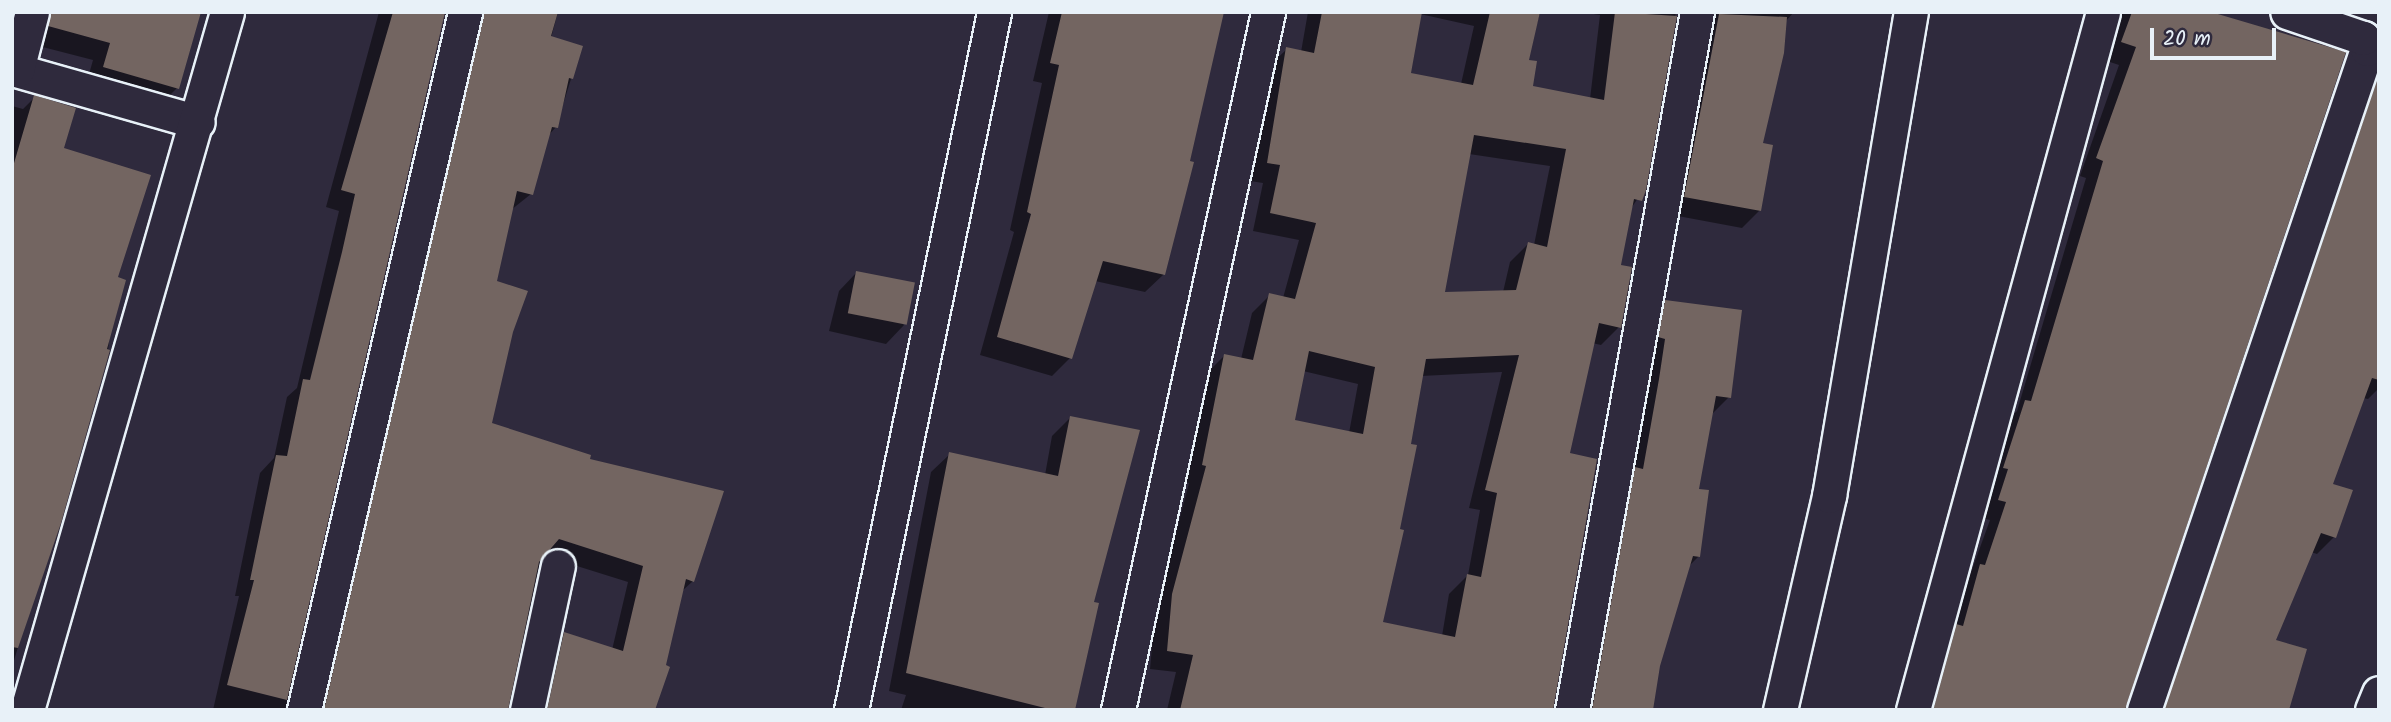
<!DOCTYPE html>
<style>
body{margin:0}
#map{position:relative;width:2391px;height:722px;overflow:hidden;background:#2f2a3d;font-family:Kalam,sans-serif}
div>[style]{position:absolute}
.shadow>*{inset:0;background:#0007}
.building>*{inset:0;background:#736561;transform-origin:0 0}
.roads{filter:drop-shadow(2px 0 #e8f1f8) drop-shadow(-2px 0 #e8f1f8) drop-shadow(0 2px #e8f1f8) drop-shadow(0 -2px #e8f1f8)}
.minor>*{height:33px;margin:-16.5px;padding:0 16.5px;transform-origin:16.5px;border-radius:16.5px;background:#2f2a3d}
span{translate:-50% -50%;white-space:nowrap;text-align:center;line-height:1.15;-webkit-text-stroke:5px #2f2a3d;paint-order:stroke}
.frame{position:absolute;inset:0;border:14px solid #e8f1f8;pointer-events:none}
.scale{position:absolute;left:2150px;top:28px;width:126px;height:32px;box-sizing:border-box;border:4px solid #e8f1f8;border-top:0;padding-left:9px;font-size:21px;line-height:24px;white-space:nowrap;color:#e8f1f8;-webkit-text-stroke:5px #2f2a3d;paint-order:stroke}
</style>
<div id="map">
<div class="shadow">
<i style="clip-path:polygon(20px 12px,200px 12px,177px 88px,159px 106px,86px 85px,93px 60px,31px 44px)"></i>
<i style="clip-path:polygon(379px 12px,443px 12px,285px 710px,213px 710px,239px 596px,235px 596px,260px 473px,274px 458px,287px 397px,297px 388px,339px 211px,326px 207px)"></i>
<i style="clip-path:polygon(456px 12px,558px 12px,551px 38px,571px 79px,556px 127px,547px 137px,531px 194px,511px 210px,495px 282px,511px 332px,490px 425px,588px 460px,693px 581px,681px 592px,654px 710px,533px 710px,548px 650px,564px 634px,612px 650px,628px 582px,545px 556px,540px 561px,508px 710px,312px 710px)"></i>
<i style="clip-path:polygon(1049px 12px,1223px 12px,1163px 275px,1145px 292px,1095px 281px,1070px 358px,1052px 376px,980px 355px,1014px 232px,1010px 230px,1042px 83px,1033px 81px)"></i>
<i style="clip-path:polygon(evenodd,1308px 12px,1540px 12px,1527px 61px,1531px 88px,1590px 99px,1600px 15px,1580px 12px,1676px 12px,1644px 189px,1630px 210px,1619px 266px,1619px 327px,1601px 345px,1592px 343px,1567px 454px,1552px 710px,1167px 710px,1176px 672px,1150px 669px,1155px 613px,1189px 483px,1185px 482px,1206px 374px,1224px 356px,1241px 359px,1252px 313px,1270px 295px,1283px 298px,1299px 240px,1253px 231px,1263px 183px,1250px 181px,1269px 66px,1287px 49px,1301px 52px,1308px 12px,1420px 14px,1474px 26px,1461px 84px,1409px 74px,1420px 14px,1308px 12px,1469px 154px,1550px 166px,1534px 245px,1528px 244px,1510px 262px,1503px 292px,1443px 293px,1469px 154px,1308px 12px,1303px 371px,1358px 384px,1349px 433px,1293px 422px,1303px 371px,1308px 12px,1502px 372px,1469px 508px,1480px 510px,1468px 575px,1449px 594px,1442px 636px,1381px 623px,1421px 376px,1502px 372px)"></i>
<i style="clip-path:polygon(1686px 12px,1794px 12px,1785px 22px,1760px 144px,1760px 210px,1742px 228px,1667px 214px)"></i>
<i style="clip-path:polygon(2117px 12px,2214px 12px,2125px 710px,1921px 710px,1990px 520px,1981px 518px,1991px 487px,1987px 485px,2008px 419px,2017px 411px,2086px 178px,2080px 176px,2119px 65px,2104px 60px)"></i>
<i style="clip-path:polygon(2379px 48px,2379px 388px,2368px 399px,2363px 398px,2330px 485px,2334px 537px,2317px 554px,2311px 552px,2273px 641px,2287px 710px,2154px 710px)"></i>
<i style="clip-path:polygon(35px 97px,62px 149px,116px 278px,108px 351px,12px 667px,12px 106px,23px 109px)"></i>
<i style="clip-path:polygon(857px 272px,904px 325px,886px 344px,829px 331px,839px 291px)"></i>
<i style="clip-path:polygon(1666px 302px,1729px 397px,1710px 416px,1697px 490px,1699px 556px,1688px 567px,1659px 665px,1651px 710px,1578px 710px,1648px 320px)"></i>
<i style="clip-path:polygon(1070px 418px,1092px 603px,1073px 710px,901px 710px,906px 695px,889px 691px,931px 472px,950px 454px,1045px 475px,1052px 436px)"></i>
</div>
<div class="building">
<i style="clip-path:polygon(51px 12px,201px 12px,179px 89px,103px 67px,110px 43px,48px 26px)"></i>
<i style="clip-path:polygon(393px 12px,445px 12px,287px 700px,227px 685px,254px 580px,250px 580px,276px 455px,287px 456px,303px 379px,310px 380px,342px 252px,355px 194px,341px 190px)"></i>
<i style="clip-path:polygon(484px 12px,558px 12px,551px 36px,583px 46px,573px 79px,569px 78px,558px 128px,552px 127px,533px 195px,517px 191px,497px 281px,528px 291px,513px 332px,492px 423px,591px 455px,590px 459px,724px 491px,694px 582px,686px 579px,666px 665px,670px 667px,655px 710px,547px 710px,564px 632px,623px 651px,643px 566px,559px 539px,539px 562px,508px 710px,324px 710px)"></i>
<i style="clip-path:polygon(1062px 12px,1224px 12px,1190px 161px,1194px 162px,1165px 275px,1103px 261px,1072px 359px,997px 337px,1031px 214px,1027px 212px,1059px 65px,1050px 63px)"></i>
<i style="clip-path:polygon(evenodd,1322px 12px,1422px 12px,1411px 73px,1473px 85px,1490px 12px,1540px 12px,1529px 60px,1537px 61px,1533px 86px,1604px 100px,1615px 12px,1677px 16px,1646px 190px,1642px 201px,1634px 199px,1621px 265px,1632px 267px,1621px 328px,1599px 323px,1570px 453px,1597px 459px,1553px 710px,1180px 710px,1193px 655px,1167px 651px,1172px 594px,1206px 466px,1202px 465px,1224px 354px,1253px 360px,1269px 293px,1295px 299px,1316px 223px,1270px 213px,1280px 165px,1267px 163px,1286px 47px,1314px 53px,1322px 12px,1474px 135px,1566px 149px,1547px 247px,1528px 242px,1516px 290px,1445px 292px,1474px 135px,1322px 12px,1309px 351px,1375px 367px,1363px 434px,1295px 420px,1309px 351px,1322px 12px,1519px 355px,1485px 490px,1497px 493px,1481px 577px,1467px 574px,1455px 637px,1383px 622px,1404px 530px,1400px 529px,1417px 445px,1411px 444px,1426px 359px,1519px 355px)"></i>
<i style="clip-path:polygon(2132px 12px,2211px 12px,2346px 52px,2125px 710px,1933px 710px,1956px 624px,1963px 626px,1980px 564px,1985px 565px,2006px 502px,1998px 500px,2008px 469px,2003px 468px,2025px 400px,2031px 401px,2103px 161px,2096px 158px,2136px 47px,2121px 42px)"></i>
<i style="clip-path:polygon(1719px 14px,1787px 17px,1784px 53px,1763px 143px,1773px 145px,1761px 211px,1684px 197px)"></i>
<i style="clip-path:polygon(2379px 74px,2379px 380px,2372px 378px,2333px 484px,2353px 490px,2336px 538px,2321px 533px,2276px 640px,2307px 649px,2289px 710px,2164px 710px)"></i>
<i style="clip-path:polygon(34px 95px,76px 108px,64px 148px,151px 175px,118px 277px,126px 280px,107px 349px,110px 350px,61px 523px,18px 648px,12px 647px,12px 170px)"></i>
<i style="left:856px;top:271px;width:60px;height:43px;rotate:11deg"></i>
<i style="clip-path:polygon(1665px 300px,1742px 310px,1731px 398px,1716px 396px,1699px 489px,1709px 490px,1700px 557px,1693px 556px,1660px 666px,1653px 710px,1592px 710px,1635px 467px,1643px 469px,1659px 379px,1665px 339px,1658px 337px)"></i>
<i style="clip-path:polygon(1070px 416px,1140px 430px,1094px 602px,1099px 603px,1075px 710px,1053px 710px,906px 673px,949px 452px,1058px 476px)"></i>
</div>
<div class="roads">
<div class="minor">
<i style="left:12px;top:69px;width:193px;rotate:15.9deg"></i>
<i style="left:17px;top:70px;width:60px;rotate:-75.5deg"></i>
<i style="left:27px;top:710px;width:726px;rotate:-74.01deg"></i>
<i style="left:304px;top:710px;width:716px;rotate:-77.01deg"></i>
<i style="left:527px;top:710px;width:147px;rotate:-77.9deg"></i>
<i style="left:851px;top:710px;width:712px;rotate:-78.42deg"></i>
<i style="left:1118px;top:710px;width:714px;rotate:-77.87deg"></i>
<i style="left:1572px;top:710px;width:709px;rotate:-79.85deg"></i>
<i style="left:1780px;top:710px;width:220px;rotate:-77.1deg"></i>
<i style="left:1829px;top:496px;width:491px;rotate:-80.4deg"></i>
<i style="left:1913px;top:710px;width:723px;rotate:-74.77deg"></i>
<i style="left:2144px;top:710px;width:698px;rotate:-71.36deg"></i>
<i style="left:2367px;top:49px;width:12px;rotate:-110deg"></i>
<i style="left:2363px;top:38px;width:80px;rotate:-161.1deg"></i>
<i style="left:2372px;top:710px;width:18px;rotate:-68deg"></i>
</div>
</div>
<div class="frame"></div>
<div class="scale">20 m</div>
</div>
